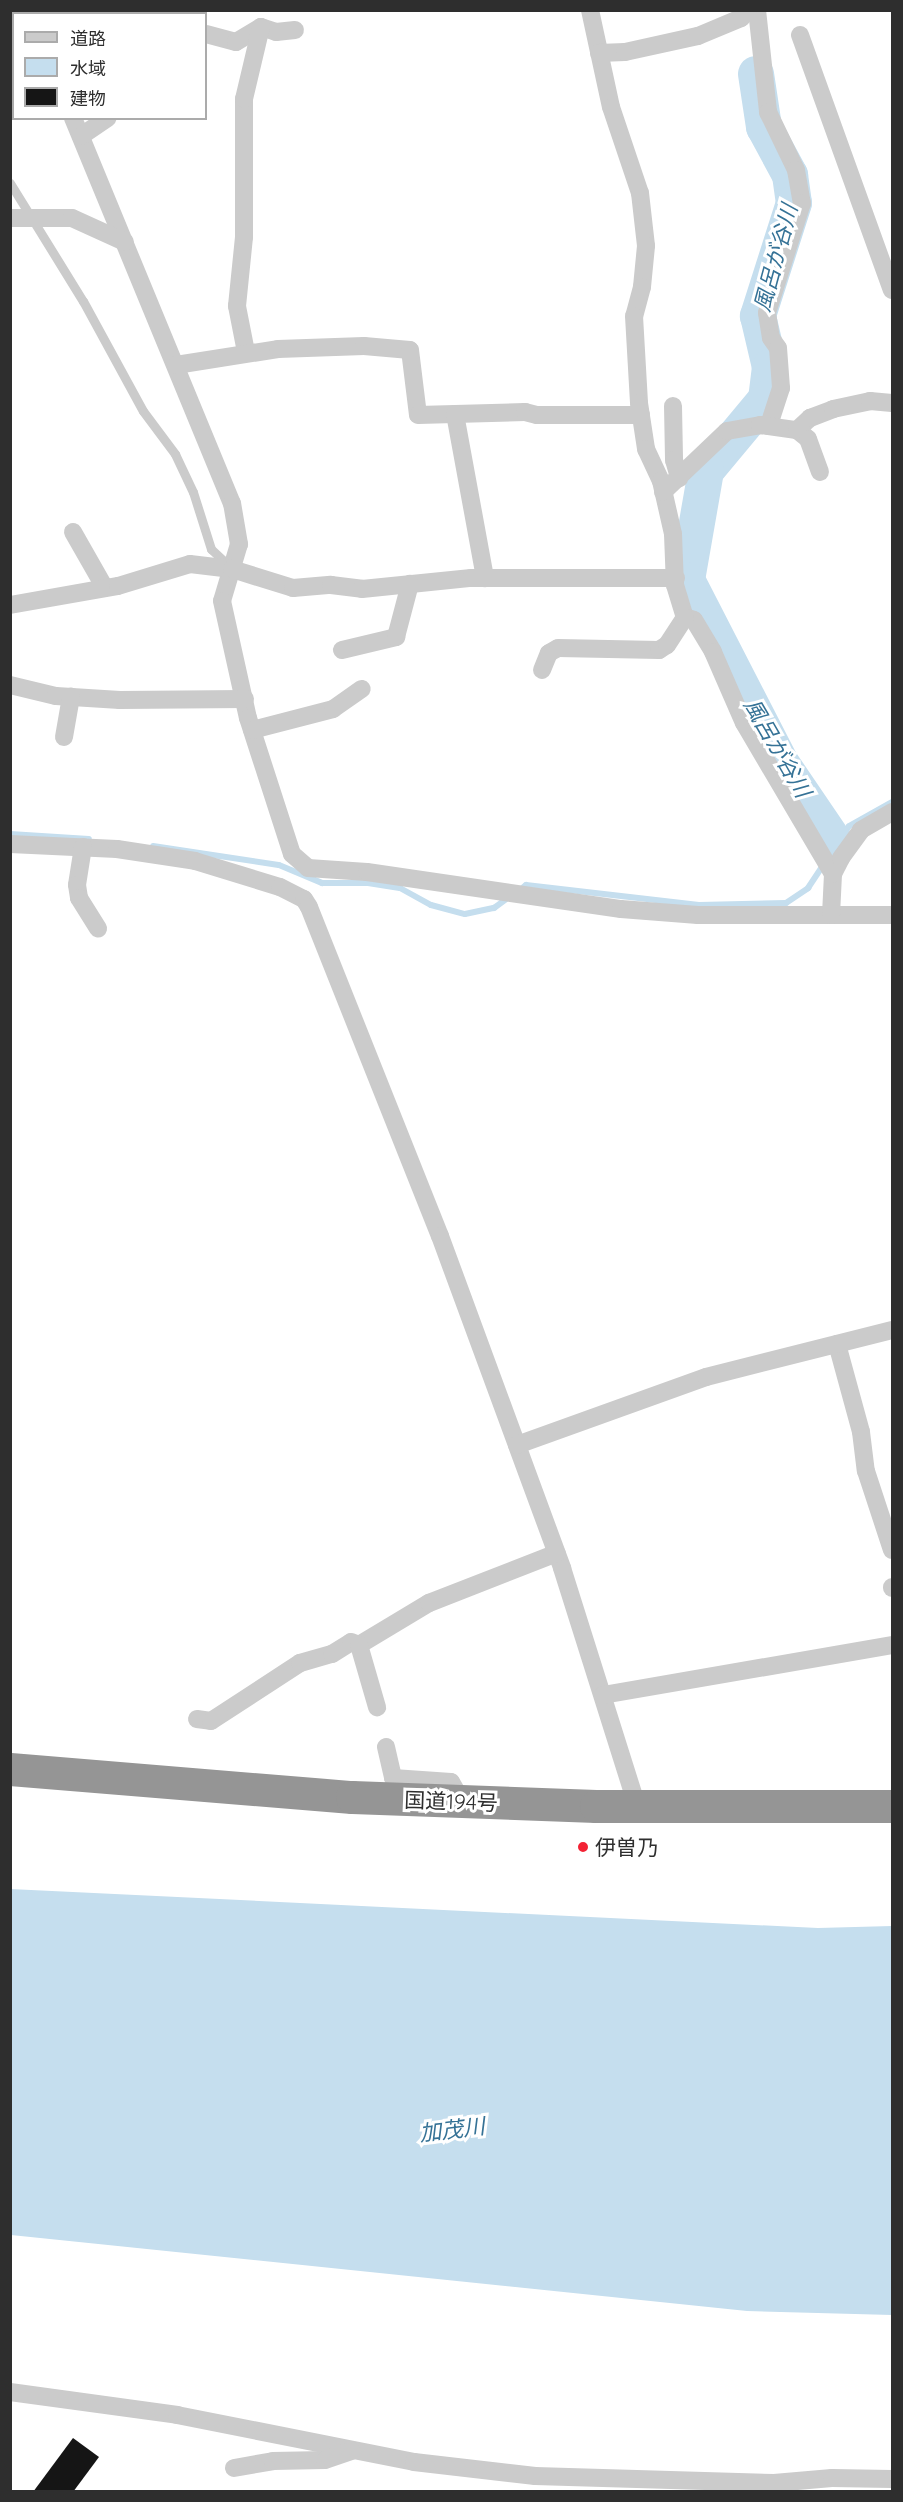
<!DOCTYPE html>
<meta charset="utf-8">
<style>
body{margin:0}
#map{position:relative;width:903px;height:2502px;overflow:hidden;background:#fff;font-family:Quicksand,"Noto Sans JP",sans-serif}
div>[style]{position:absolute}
.green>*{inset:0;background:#e4edda}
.water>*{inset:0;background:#c5deee}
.stream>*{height:6px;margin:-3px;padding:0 3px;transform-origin:3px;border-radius:3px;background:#c5deee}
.river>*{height:36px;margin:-18px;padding:0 18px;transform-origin:18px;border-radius:18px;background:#c5deee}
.building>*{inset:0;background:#151515}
.lane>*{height:9px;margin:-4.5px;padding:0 4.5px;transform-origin:4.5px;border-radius:4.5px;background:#cbcbcb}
.street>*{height:18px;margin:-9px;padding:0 9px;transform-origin:9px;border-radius:9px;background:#cbcbcb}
.highway>*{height:33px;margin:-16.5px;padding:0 16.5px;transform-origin:16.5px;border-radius:16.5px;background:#959595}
.dots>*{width:16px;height:16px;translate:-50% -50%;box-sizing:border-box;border:3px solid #fff;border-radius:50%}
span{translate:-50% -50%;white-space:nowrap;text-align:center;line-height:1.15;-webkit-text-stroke:6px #fff;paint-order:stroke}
.street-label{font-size:21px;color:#2e2e2e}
.poi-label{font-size:21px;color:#2e2e2e}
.left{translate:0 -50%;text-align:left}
.water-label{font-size:22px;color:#357296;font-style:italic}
.frame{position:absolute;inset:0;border:12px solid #2e2e2e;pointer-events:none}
.legend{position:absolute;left:12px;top:12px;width:195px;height:108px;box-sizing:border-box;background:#fff;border:2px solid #ababab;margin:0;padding:8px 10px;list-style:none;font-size:18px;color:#2e2e2e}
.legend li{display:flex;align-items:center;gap:12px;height:30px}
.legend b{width:30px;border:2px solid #ababab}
</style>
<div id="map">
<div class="green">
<i style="clip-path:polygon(11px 10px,37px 11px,14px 14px,11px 60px)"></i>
</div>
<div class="water">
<i style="clip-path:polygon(10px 1889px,818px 1928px,892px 1926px,892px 2315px,747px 2311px,11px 2235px)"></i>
</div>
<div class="stream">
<i style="left:10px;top:834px;width:79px;rotate:3.6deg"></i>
<i style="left:153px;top:846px;width:127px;rotate:8.6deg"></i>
<i style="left:279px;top:865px;width:47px;rotate:22.7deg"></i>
<i style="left:322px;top:883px;width:46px"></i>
<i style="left:368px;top:883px;width:32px;rotate:9deg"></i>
<i style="left:400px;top:888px;width:35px;rotate:29deg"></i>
<i style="left:431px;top:905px;width:35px;rotate:15deg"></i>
<i style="left:465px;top:914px;width:30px;rotate:-12deg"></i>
<i style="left:494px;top:908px;width:19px;rotate:-36deg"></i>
<i style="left:520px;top:890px;width:8px;rotate:-40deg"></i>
<i style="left:526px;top:885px;width:174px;rotate:6.6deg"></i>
<i style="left:699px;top:905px;width:87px;rotate:-1.3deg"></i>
<i style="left:786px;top:903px;width:27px;rotate:-34deg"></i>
<i style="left:808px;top:888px;width:74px;rotate:-56.5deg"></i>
<i style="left:849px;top:826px;width:49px;rotate:-29.2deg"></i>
</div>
<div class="river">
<i style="left:756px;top:74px;width:54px;rotate:81.4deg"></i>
<i style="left:764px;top:127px;width:55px;rotate:61.6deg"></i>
<i style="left:790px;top:175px;width:28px;rotate:82deg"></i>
<i style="left:794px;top:203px;width:119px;rotate:107.7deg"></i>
<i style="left:758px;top:316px;width:52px;rotate:76.8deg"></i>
<i style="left:770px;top:367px;width:32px;rotate:97deg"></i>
<i style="left:766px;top:399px;width:94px;rotate:129.8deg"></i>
<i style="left:706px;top:471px;width:111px;rotate:99.9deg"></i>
<i style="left:687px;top:580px;width:203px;rotate:62.8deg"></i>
<i style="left:780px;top:761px;width:102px;rotate:55.8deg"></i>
</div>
<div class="building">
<i style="clip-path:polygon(73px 2438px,99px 2457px,73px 2492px,33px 2492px)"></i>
</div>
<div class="lane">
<i style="left:10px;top:183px;width:139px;rotate:58.3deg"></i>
<i style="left:83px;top:301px;width:125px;rotate:61.4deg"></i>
<i style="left:143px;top:411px;width:54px;rotate:53.3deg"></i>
<i style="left:175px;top:454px;width:42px;rotate:64.7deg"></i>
<i style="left:193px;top:492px;width:60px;rotate:72.5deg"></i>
<i style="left:211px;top:549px;width:26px;rotate:43deg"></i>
</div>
<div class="street">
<i style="left:590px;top:10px;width:99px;rotate:77.8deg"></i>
<i style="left:611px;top:107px;width:91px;rotate:71.4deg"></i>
<i style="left:640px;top:193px;width:53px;rotate:83.5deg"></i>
<i style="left:646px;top:246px;width:41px;rotate:95.6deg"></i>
<i style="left:642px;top:287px;width:30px;rotate:105deg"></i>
<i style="left:634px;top:316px;width:87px;rotate:86.7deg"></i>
<i style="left:639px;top:403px;width:47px;rotate:81.3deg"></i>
<i style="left:646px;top:449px;width:35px;rotate:65deg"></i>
<i style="left:661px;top:481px;width:54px;rotate:77.2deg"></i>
<i style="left:673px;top:534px;width:51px;rotate:87.8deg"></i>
<i style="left:675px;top:585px;width:34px;rotate:73deg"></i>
<i style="left:685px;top:617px;width:9px;rotate:18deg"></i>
<i style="left:694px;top:620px;width:37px;rotate:59deg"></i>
<i style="left:713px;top:652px;width:77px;rotate:66.4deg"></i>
<i style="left:744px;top:723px;width:175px;rotate:59.5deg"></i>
<i style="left:757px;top:10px;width:103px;rotate:83.8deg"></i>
<i style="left:768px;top:112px;width:64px;rotate:64.2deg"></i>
<i style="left:796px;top:170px;width:34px;rotate:80deg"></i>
<i style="left:802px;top:203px;width:115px;rotate:107.7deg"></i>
<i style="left:767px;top:313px;width:25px;rotate:81deg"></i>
<i style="left:771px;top:338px;width:12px;rotate:55deg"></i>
<i style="left:778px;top:348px;width:40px;rotate:85.7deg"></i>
<i style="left:781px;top:388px;width:40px;rotate:108deg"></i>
<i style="left:46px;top:14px;width:4px;rotate:-90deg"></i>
<i style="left:206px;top:34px;width:31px;rotate:15deg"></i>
<i style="left:236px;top:42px;width:29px;rotate:-31deg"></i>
<i style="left:261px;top:27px;width:16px;rotate:18deg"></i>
<i style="left:276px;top:32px;width:19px;rotate:-6deg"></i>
<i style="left:800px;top:35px;width:271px;rotate:70.2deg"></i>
<i style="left:599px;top:53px;width:26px;rotate:-2deg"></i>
<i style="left:625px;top:52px;width:75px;rotate:-12.4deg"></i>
<i style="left:698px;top:36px;width:47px;rotate:-22.7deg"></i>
<i style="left:741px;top:18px;width:11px;rotate:-49deg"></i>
<i style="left:73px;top:118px;width:417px;rotate:67.6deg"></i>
<i style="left:232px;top:503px;width:42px;rotate:80.3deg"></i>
<i style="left:239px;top:544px;width:59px;rotate:106.6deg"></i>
<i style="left:222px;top:601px;width:120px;rotate:77.5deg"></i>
<i style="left:248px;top:718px;width:143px;rotate:72.1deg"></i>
<i style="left:292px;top:854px;width:21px;rotate:41deg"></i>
<i style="left:308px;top:868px;width:59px;rotate:3.9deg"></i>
<i style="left:367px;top:872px;width:257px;rotate:8.3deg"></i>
<i style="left:621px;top:909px;width:77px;rotate:4.5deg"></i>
<i style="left:698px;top:915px;width:194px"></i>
<i style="left:81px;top:136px;width:32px;rotate:-34deg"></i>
<i style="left:10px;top:218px;width:62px"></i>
<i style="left:72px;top:218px;width:58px;rotate:24.4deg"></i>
<i style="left:246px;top:352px;width:47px;rotate:-101.1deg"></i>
<i style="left:237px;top:306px;width:69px;rotate:-84.2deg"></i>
<i style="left:244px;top:237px;width:138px;rotate:-90deg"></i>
<i style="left:244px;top:99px;width:74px;rotate:-76.7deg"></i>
<i style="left:176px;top:365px;width:103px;rotate:-8.9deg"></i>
<i style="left:278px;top:349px;width:86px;rotate:-2deg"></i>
<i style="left:364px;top:346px;width:46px;rotate:5deg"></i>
<i style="left:410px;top:350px;width:65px;rotate:83deg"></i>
<i style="left:418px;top:415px;width:107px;rotate:-1.6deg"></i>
<i style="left:525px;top:412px;width:12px;rotate:14deg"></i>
<i style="left:537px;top:415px;width:104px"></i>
<i style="left:673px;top:406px;width:54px;rotate:88.9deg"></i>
<i style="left:674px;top:460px;width:19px;rotate:74deg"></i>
<i style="left:455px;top:414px;width:167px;rotate:79.6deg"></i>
<i style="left:797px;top:430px;width:18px;rotate:-43deg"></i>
<i style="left:810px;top:418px;width:25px;rotate:-21deg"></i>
<i style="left:833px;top:409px;width:38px;rotate:-12deg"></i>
<i style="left:870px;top:401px;width:22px;rotate:5deg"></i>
<i style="left:663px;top:492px;width:88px;rotate:-43.6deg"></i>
<i style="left:727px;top:431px;width:34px;rotate:-10deg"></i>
<i style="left:760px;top:425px;width:37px;rotate:8deg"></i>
<i style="left:797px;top:430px;width:14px;rotate:39deg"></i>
<i style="left:808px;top:439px;width:35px;rotate:70deg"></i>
<i style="left:73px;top:532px;width:64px;rotate:60.3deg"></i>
<i style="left:10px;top:605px;width:110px;rotate:-10deg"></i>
<i style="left:118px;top:586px;width:75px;rotate:-17deg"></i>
<i style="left:190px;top:564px;width:42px;rotate:6.8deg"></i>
<i style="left:232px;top:569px;width:64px;rotate:17.3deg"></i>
<i style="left:293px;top:588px;width:38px;rotate:-5deg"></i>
<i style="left:331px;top:585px;width:31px;rotate:7deg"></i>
<i style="left:362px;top:589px;width:110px;rotate:-5.8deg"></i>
<i style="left:471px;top:578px;width:205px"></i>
<i style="left:342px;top:650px;width:56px;rotate:-13.5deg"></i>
<i style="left:396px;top:637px;width:55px;rotate:-75.2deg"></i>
<i style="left:542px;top:670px;width:18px;rotate:-68deg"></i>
<i style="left:549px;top:653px;width:10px;rotate:-29deg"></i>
<i style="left:558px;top:648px;width:101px;rotate:1.1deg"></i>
<i style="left:659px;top:650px;width:9px;rotate:-32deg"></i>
<i style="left:667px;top:645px;width:33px;rotate:-57deg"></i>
<i style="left:10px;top:685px;width:47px;rotate:13.4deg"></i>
<i style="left:56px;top:696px;width:64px;rotate:3.6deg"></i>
<i style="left:120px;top:700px;width:125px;rotate:-0.5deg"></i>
<i style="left:252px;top:730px;width:84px;rotate:-14.5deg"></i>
<i style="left:333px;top:709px;width:35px;rotate:-35deg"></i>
<i style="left:64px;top:737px;width:41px;rotate:-80.1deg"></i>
<i style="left:10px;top:844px;width:107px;rotate:2.7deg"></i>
<i style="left:117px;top:849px;width:79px;rotate:8.7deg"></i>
<i style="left:195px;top:861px;width:89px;rotate:17deg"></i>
<i style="left:280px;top:887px;width:27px;rotate:27deg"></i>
<i style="left:304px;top:899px;width:9px;rotate:58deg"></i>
<i style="left:309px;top:907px;width:354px;rotate:68.3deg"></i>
<i style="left:440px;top:1236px;width:354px;rotate:69.8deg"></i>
<i style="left:562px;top:1568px;width:250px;rotate:72.5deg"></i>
<i style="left:83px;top:847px;width:38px;rotate:99deg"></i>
<i style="left:77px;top:885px;width:13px;rotate:81deg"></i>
<i style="left:79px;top:898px;width:36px;rotate:58deg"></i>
<i style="left:831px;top:915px;width:41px;rotate:-87.2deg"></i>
<i style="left:833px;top:874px;width:18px;rotate:-63deg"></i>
<i style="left:841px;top:858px;width:34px;rotate:-54deg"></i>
<i style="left:861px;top:830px;width:36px;rotate:-30deg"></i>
<i style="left:837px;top:1344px;width:91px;rotate:74.7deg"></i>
<i style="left:861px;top:1432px;width:39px;rotate:83deg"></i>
<i style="left:866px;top:1471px;width:83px;rotate:71.8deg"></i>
<i style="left:517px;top:1445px;width:201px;rotate:-19.8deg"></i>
<i style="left:706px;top:1377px;width:192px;rotate:-14.2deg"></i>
<i style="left:892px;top:1587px;width:1px;rotate:90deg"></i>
<i style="left:359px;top:1645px;width:82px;rotate:-31deg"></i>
<i style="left:429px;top:1603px;width:137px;rotate:-21.3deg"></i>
<i style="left:603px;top:1695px;width:293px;rotate:-9.8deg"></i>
<i style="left:197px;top:1719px;width:14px;rotate:8deg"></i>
<i style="left:211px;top:1721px;width:106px;rotate:-33.1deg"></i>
<i style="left:300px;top:1663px;width:33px;rotate:-16deg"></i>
<i style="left:332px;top:1654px;width:22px;rotate:-32deg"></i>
<i style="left:351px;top:1642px;width:9px;rotate:21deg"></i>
<i style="left:359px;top:1645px;width:65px;rotate:73.8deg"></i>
<i style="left:386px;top:1747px;width:32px;rotate:77deg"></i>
<i style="left:393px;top:1778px;width:58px;rotate:3.9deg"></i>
<i style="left:451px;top:1782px;width:22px;rotate:60deg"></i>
<i style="left:10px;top:2392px;width:169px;rotate:7.8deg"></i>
<i style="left:177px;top:2415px;width:242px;rotate:11.2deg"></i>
<i style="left:414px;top:2462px;width:122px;rotate:6.6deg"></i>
<i style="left:535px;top:2476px;width:239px;rotate:1.7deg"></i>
<i style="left:774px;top:2483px;width:58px;rotate:-4.9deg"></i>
<i style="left:832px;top:2478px;width:60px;rotate:1deg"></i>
<i style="left:234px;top:2468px;width:40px;rotate:-10deg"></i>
<i style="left:273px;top:2461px;width:52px;rotate:-1.1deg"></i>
<i style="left:325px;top:2460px;width:28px;rotate:-19deg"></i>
</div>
<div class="highway">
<i style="left:10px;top:1769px;width:343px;rotate:4.7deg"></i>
<i style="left:352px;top:1797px;width:244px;rotate:2.1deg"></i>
<i style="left:596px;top:1806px;width:296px"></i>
</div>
<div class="dots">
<i style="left:583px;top:1847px;background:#f32234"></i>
</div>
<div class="street-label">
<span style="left:451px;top:1801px;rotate:2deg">国道194号</span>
</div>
<div class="poi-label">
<span class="left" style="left:595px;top:1847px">伊曽乃</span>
</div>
<div class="water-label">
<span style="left:776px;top:258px;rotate:-75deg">風呂が谷川</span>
<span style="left:777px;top:748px;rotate:60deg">風呂が谷川</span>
<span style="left:452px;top:2130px;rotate:-7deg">加茂川</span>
</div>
<div class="frame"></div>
<ul class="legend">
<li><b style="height:8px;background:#cbcbcb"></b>道路</li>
<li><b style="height:16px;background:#c5deee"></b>水域</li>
<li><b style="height:16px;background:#151515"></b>建物</li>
</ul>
</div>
